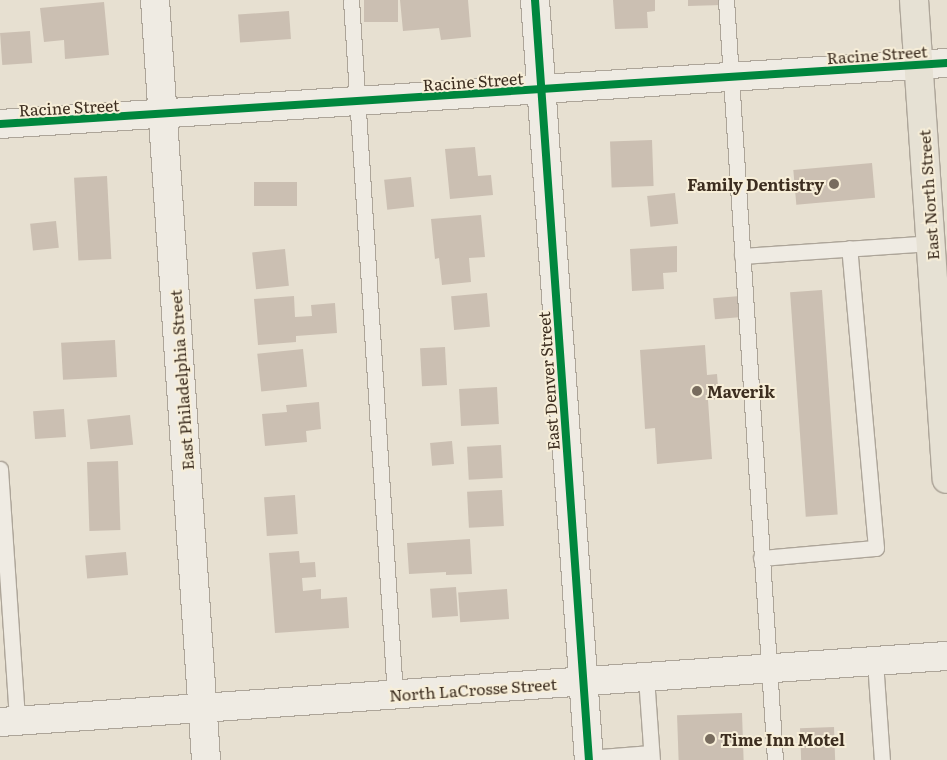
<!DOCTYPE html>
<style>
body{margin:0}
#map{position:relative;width:947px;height:760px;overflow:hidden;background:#e7e0d1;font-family:Literata,serif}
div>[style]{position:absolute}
.building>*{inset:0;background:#cbbfb2;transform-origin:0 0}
.roads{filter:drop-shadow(1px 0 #ada599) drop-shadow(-1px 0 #ada599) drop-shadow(0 1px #ada599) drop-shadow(0 -1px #ada599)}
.lane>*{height:15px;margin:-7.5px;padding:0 7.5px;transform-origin:7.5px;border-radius:7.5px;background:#efebe3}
.street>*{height:28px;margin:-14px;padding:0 14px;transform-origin:14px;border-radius:14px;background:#efebe3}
.secondary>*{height:28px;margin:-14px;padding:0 14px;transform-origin:14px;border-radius:14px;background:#efebe3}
.primary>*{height:28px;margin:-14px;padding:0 14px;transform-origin:14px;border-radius:14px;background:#e6e1d4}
.cycleway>*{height:8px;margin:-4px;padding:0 4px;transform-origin:4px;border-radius:4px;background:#00873e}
.dots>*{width:14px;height:14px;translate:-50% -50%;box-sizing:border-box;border:2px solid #f7eed8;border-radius:50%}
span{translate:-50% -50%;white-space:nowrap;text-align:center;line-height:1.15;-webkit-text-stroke:4px #f7eed8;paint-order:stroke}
.street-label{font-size:16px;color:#3d2e20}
.poi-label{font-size:16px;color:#3d2e20;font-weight:700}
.right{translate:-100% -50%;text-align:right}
.left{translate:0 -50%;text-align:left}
</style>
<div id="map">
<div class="building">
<i style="left:364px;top:0;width:34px;height:22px"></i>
<i style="clip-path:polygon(400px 0,468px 0,471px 37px,441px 40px,439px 28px,403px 31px)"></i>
<i style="clip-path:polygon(613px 0,655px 0,655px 11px,647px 12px,648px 28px,615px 29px)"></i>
<i style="clip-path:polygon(688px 0,721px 0,722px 5px,688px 6px)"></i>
<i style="clip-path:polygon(104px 2px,109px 55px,65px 59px,64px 40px,44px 42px,40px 8px)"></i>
<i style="left:289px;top:11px;width:28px;height:51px;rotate:86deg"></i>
<i style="left:30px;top:31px;width:32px;height:30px;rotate:86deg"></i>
<i style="left:652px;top:140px;width:46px;height:42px;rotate:88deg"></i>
<i style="clip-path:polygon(475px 147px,478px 176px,491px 175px,493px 195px,450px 199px,445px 149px)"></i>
<i style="left:872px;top:163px;width:35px;height:79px;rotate:85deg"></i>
<i style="left:107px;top:176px;width:83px;height:33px;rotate:87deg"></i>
<i style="left:411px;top:177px;width:30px;height:27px;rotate:84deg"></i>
<i style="left:297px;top:182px;width:24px;height:43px;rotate:90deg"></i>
<i style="left:675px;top:193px;width:31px;height:28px;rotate:84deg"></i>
<i style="clip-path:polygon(481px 215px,485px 257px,469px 258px,471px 282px,442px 285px,439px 258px,435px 259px,431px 219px)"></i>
<i style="left:56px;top:221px;width:27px;height:26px;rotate:84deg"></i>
<i style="clip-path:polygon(677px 246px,677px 272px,663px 273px,664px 289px,632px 291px,630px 249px)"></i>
<i style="left:285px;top:249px;width:37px;height:33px;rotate:84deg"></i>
<i style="left:822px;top:290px;width:225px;height:32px;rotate:86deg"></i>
<i style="left:487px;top:293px;width:34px;height:36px;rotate:85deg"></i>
<i style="clip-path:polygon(294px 296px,295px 317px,312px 316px,311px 305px,335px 303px,337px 333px,296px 336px,296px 342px,258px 345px,254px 299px)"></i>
<i style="left:740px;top:296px;width:21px;height:27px;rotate:85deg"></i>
<i style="left:115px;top:340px;width:37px;height:54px;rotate:87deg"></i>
<i style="clip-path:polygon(705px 345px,707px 375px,717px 374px,719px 399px,708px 400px,712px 459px,657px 464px,655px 428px,645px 429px,640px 350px)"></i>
<i style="left:445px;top:347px;width:38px;height:25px;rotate:87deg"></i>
<i style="left:303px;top:349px;width:38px;height:46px;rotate:84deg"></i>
<i style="left:497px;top:387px;width:37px;height:38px;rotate:87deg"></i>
<i style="clip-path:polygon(319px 402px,321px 429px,306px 431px,307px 442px,265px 446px,262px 414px,287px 412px,286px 405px)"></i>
<i style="left:64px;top:409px;width:28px;height:31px;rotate:86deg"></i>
<i style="left:130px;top:415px;width:30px;height:43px;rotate:84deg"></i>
<i style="left:452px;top:441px;width:23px;height:22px;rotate:85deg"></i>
<i style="left:501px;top:445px;width:33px;height:34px;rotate:87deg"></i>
<i style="left:118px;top:461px;width:69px;height:31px;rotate:88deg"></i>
<i style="left:502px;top:490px;width:36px;height:35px;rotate:87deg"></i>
<i style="left:295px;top:495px;width:39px;height:31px;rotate:86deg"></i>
<i style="clip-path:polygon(470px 539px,472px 574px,446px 575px,446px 572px,409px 574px,407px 543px)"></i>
<i style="clip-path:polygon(299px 551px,300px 563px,315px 562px,316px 577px,302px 578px,303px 591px,321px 589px,321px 599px,347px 597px,349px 628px,275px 633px,269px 553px)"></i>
<i style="left:126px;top:552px;width:23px;height:41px;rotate:85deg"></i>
<i style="left:456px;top:587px;width:29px;height:26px;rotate:86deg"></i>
<i style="left:507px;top:589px;width:30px;height:49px;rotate:86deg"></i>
<i style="left:742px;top:713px;width:47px;height:65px;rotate:88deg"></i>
<i style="left:834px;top:727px;width:33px;height:34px;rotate:88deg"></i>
</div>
<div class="roads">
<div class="lane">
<i style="left:351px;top:0;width:696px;rotate:86.38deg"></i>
<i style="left:726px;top:0;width:762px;rotate:86.31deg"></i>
<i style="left:742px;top:256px;width:189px;rotate:-3.9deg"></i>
<i style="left:0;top:469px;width:253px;rotate:86.1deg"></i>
<i style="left:761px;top:558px;width:115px;rotate:-5deg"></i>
<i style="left:876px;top:548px;width:301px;rotate:-95.1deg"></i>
<i style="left:875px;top:661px;width:99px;rotate:86deg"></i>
<i style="left:646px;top:677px;width:83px;rotate:85.9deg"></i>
<i style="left:588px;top:758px;width:63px;rotate:-4.5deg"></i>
</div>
<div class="street">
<i style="left:155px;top:0;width:762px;rotate:86.16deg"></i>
<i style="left:535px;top:0;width:762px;rotate:85.94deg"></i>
<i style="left:0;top:124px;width:949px;rotate:-3.69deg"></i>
</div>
<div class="secondary">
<i style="left:0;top:722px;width:949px;rotate:-3.99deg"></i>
</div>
<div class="primary">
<i style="left:914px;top:0;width:480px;rotate:86.1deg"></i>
</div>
</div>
<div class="cycleway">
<i style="left:535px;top:0;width:762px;rotate:85.94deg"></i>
<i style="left:0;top:124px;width:949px;rotate:-3.69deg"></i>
</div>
<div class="dots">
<i style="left:834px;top:184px;background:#786c5e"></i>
<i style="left:697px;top:391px;background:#786c5e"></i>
<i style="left:710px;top:739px;background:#786c5e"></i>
</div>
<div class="street-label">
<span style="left:877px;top:54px;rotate:-4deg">Racine Street</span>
<span style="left:473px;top:81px;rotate:-4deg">Racine Street</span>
<span style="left:69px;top:107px;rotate:-3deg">Racine Street</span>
<span style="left:928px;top:195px;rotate:-94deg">East North Street</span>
<span style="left:181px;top:380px;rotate:-94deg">East Philadelphia Street</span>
<span style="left:548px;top:381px;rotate:-94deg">East Denver Street</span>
<span style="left:473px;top:689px;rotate:-4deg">North LaCrosse Street</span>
</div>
<div class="poi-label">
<span class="right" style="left:824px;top:184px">Family Dentistry</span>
<span class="left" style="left:707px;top:391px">Maverik</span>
<span class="left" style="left:720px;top:739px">Time Inn Motel</span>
</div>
</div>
